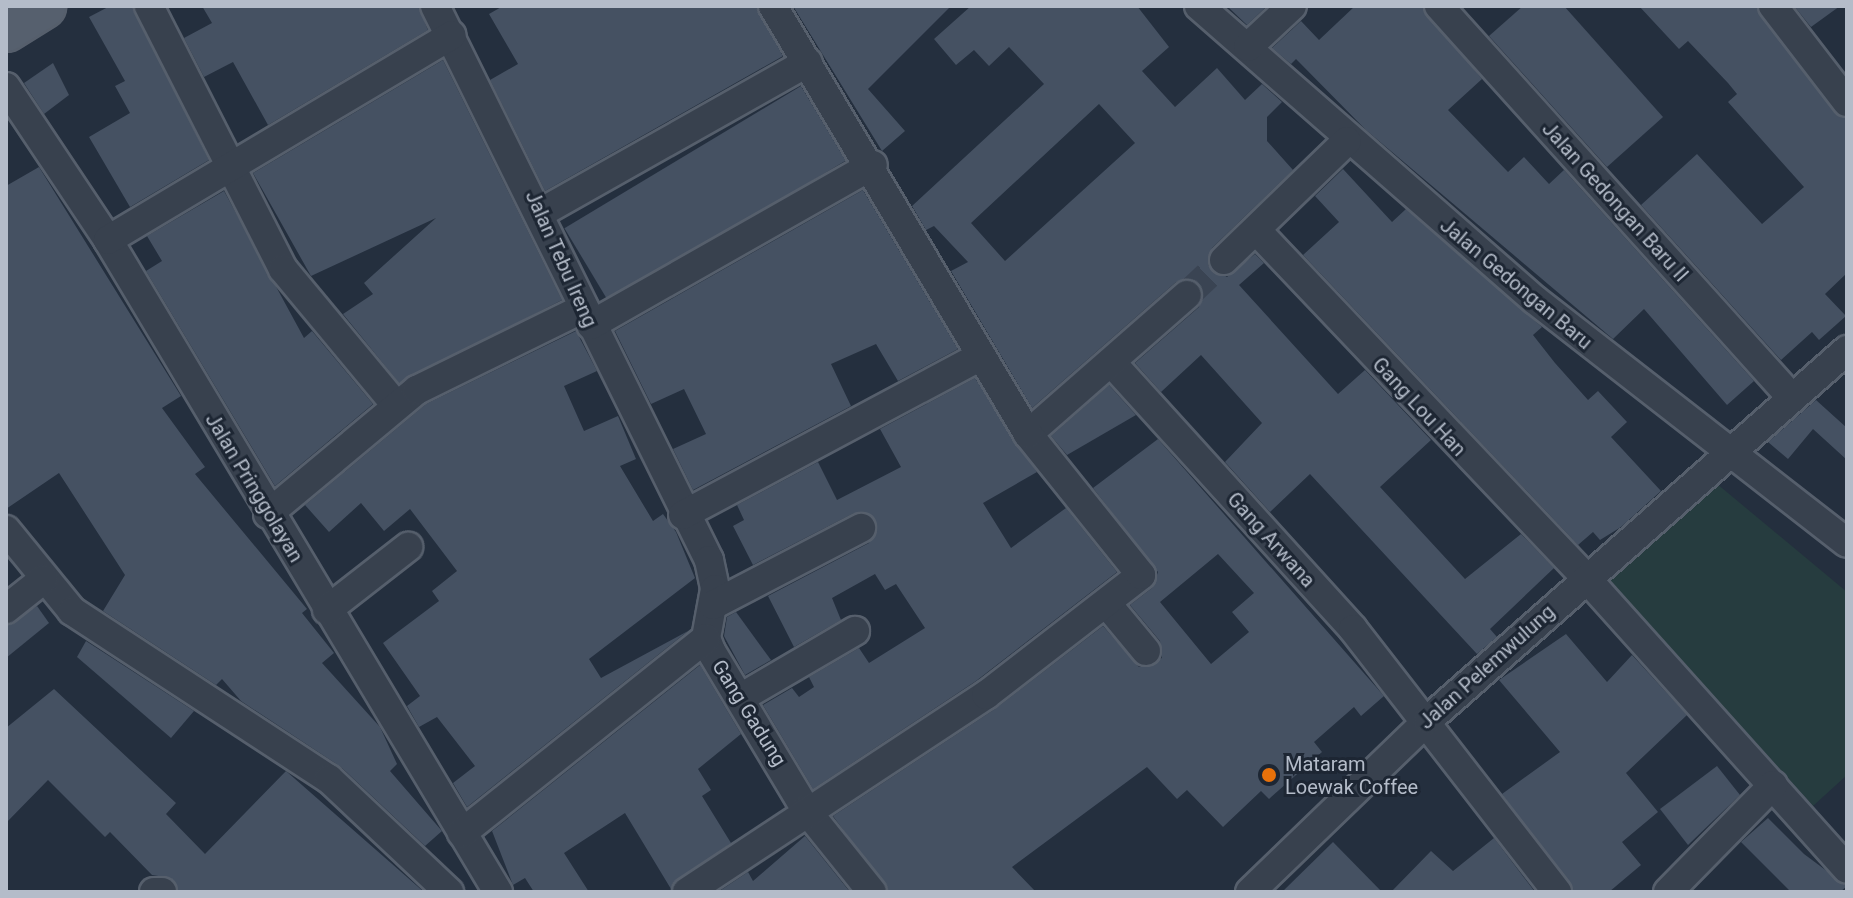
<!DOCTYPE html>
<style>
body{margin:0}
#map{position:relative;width:1853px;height:898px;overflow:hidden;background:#242f3e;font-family:Roboto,sans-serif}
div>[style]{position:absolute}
.green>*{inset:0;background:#263c3f}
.building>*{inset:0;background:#455162;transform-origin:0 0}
.street-tunnel>*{height:28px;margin-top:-14px;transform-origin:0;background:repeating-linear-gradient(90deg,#3a4453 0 28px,transparent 0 42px)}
.roads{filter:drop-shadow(2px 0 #565f6c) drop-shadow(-2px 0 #565f6c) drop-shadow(0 2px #565f6c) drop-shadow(0 -2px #565f6c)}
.street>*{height:28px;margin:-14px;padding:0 14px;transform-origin:14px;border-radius:14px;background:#38414e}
.primary>*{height:44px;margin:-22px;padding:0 22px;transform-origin:22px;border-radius:22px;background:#56606e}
.dots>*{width:22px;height:22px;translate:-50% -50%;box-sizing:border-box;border:4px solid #1d2633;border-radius:50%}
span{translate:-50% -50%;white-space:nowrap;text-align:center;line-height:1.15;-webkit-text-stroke:6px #1d2633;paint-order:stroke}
.street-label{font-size:20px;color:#b4bcc9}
.poi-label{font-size:20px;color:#b4bcc9}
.left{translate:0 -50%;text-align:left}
.frame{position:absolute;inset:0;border:8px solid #b4bcc9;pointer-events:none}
</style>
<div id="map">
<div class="green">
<i style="clip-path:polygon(1716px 483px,1847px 592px,1847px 775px,1813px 806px,1608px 579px)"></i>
</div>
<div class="building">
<i style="clip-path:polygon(110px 6px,132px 6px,209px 160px,130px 207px,89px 137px,130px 113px,115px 86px,125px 81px,89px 17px)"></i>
<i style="clip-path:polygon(202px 6px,418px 6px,428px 30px,268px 125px,233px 62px,204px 77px,184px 38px,212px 23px)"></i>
<i style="clip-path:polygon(503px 6px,756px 6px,783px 56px,545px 191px,490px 80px,518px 64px,489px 14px)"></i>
<i style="clip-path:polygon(793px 6px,951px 6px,868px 89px,905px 131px,882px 151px)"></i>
<i style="clip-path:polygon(evenodd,971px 6px,1137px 6px,1169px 47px,1142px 71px,1175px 107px,1217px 68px,1245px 100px,1262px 84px,1282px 102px,1267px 117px,1267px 141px,1293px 170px,1212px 248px,1208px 265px,1227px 277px,1255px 254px,1264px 263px,1239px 285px,1338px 394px,1365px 370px,1431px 440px,1380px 487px,1465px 579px,1521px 534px,1554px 568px,1490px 629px,1497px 637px,1477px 654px,1310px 474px,1270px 512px,1225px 462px,1262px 423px,1201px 355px,1161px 392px,1135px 363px,1199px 307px,1203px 291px,1193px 279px,1176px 282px,1032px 408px,951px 271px,968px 262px,934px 226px,926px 230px,912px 206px,1044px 84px,1009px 47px,989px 66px,974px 50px,956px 65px,934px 39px,971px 6px,1099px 104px,1135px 143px,1005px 261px,971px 223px,1099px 104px)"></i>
<i style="clip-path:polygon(1227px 6px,1267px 6px,1247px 25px)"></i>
<i style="clip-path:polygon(1355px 6px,1422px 6px,1482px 79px,1448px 110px,1508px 172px,1524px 157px,1549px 184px,1564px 170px,1754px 381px,1727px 405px,1644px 309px,1613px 339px,1366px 130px,1296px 59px,1291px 64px,1272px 48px,1301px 21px,1319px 40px)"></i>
<i style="clip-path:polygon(1523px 6px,1564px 6px,1663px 117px,1607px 167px,1489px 36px)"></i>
<i style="clip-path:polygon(1639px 6px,1756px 6px,1834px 112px,1847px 119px,1847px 273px,1825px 294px,1846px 316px,1819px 340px,1812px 332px,1781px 360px,1641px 205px,1697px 154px,1762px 224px,1804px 187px,1728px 102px,1737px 94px,1728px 83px,1688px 41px,1679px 49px)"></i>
<i style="clip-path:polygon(1794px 6px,1840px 6px,1811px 27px)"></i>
<i style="clip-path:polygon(443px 60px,562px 300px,399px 383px,343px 314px,373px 294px,364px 283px,436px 218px,311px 276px,253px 173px)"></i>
<i style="clip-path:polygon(53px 63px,69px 95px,44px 114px,24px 83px)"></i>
<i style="left:801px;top:86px;width:87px;height:276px;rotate:59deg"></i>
<i style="clip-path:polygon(39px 167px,181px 396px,162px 408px,205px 467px,195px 474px,307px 609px,302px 613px,334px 653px,322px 663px,380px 727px,397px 764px,390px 771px,442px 831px,425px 846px,341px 767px,241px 701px,222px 679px,216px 685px,103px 611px,125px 575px,59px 473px,6px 509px,6px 186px)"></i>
<i style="clip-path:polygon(1343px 169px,1392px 222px,1406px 209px,1542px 327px,1533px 335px,1555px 363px,1588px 400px,1598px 391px,1627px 422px,1611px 437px,1661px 491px,1621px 527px,1600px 540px,1593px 532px,1578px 545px,1303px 255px,1339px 222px,1315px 196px)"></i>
<i style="clip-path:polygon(863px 190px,958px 349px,898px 381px,876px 344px,831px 364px,851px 406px,693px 490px,673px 449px,706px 434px,684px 389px,651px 404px,615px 331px)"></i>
<i style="clip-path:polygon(224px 191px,304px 338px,312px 331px,373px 404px,275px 486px,146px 271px,162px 261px,147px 236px)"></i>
<i style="clip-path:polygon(576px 331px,597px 371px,564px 386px,584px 431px,618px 416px,636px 459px,620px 466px,653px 521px,663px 514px,676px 532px,695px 578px,589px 659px,601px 678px,688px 631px,467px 807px,453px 783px,475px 766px,437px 717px,419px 727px,407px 706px,420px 696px,383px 643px,439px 601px,432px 591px,457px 571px,410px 509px,384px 531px,361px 503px,329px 532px,305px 505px,426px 404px)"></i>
<i style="clip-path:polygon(975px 378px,1037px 472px,983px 503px,1011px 548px,1066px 508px,1117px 572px,976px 681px,813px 789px,763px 705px,792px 688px,799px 697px,814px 687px,809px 677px,859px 648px,869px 663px,925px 628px,896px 584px,885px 590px,875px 574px,832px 598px,841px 620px,794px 647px,768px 596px,869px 543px,876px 521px,854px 513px,753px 565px,733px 526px,744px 520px,737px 505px,818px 462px,837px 500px,901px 467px,880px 429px)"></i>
<i style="clip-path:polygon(1109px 385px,1136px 415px,1067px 455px,1051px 436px)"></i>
<i style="clip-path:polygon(1816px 400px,1847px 428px,1847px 460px,1813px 429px,1788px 459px,1768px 442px)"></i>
<i style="clip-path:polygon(evenodd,1158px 439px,1384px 696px,1361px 716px,1354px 707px,1314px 742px,1322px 752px,1269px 799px,1261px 791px,1223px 827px,1187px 790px,1177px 799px,1147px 767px,1012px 867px,1036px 892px,889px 892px,833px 816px,995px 709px,1103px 626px,1139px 667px,1162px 658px,1160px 641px,1130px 605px,1152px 588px,1158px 572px,1093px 488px,1158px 439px,1218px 554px,1254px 593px,1232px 612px,1249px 632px,1211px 664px,1160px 602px,1218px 554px)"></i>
<i style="clip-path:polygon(37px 606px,49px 623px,6px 658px,6px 626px)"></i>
<i style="clip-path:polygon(736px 612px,771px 660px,745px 675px,724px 636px,727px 617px)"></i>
<i style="clip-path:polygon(1566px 634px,1607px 682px,1632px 655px,1687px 715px,1626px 773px,1658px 812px,1622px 842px,1641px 865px,1609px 892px,1574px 892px,1502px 794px,1560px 752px,1499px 680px)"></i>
<i style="clip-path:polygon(86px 641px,194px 711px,171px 738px,77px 657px)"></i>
<i style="clip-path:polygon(700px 665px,741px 734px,698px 769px,711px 790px,702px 796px,731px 843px,671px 889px,625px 813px,564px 853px,589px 892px,534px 892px,525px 878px,513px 885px,492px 831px)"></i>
<i style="clip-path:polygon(54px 689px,176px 803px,166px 814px,205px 854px,286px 771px,424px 892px,179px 892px,171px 878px,152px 875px,110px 832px,105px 837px,48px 780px,6px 823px,6px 728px)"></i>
<i style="clip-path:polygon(1717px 766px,1740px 795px,1688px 845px,1660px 809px)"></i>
<i style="clip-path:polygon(1768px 818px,1804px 854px,1847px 886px,1840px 892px,1791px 892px,1741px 842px)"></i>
<i style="clip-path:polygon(805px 836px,850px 892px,718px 892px,748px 872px,753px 881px)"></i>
<i style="clip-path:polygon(1494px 838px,1535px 892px,1391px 892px,1431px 851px,1453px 871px)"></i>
<i style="clip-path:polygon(1333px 842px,1382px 892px,1282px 892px)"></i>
</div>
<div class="street-tunnel">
<i style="left:1187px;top:295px;width:51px;rotate:-43.4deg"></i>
</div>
<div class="roads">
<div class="street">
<i style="left:149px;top:6px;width:295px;rotate:63deg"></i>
<i style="left:283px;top:269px;width:177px;rotate:50.3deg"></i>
<i style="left:435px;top:6px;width:618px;rotate:63.68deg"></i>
<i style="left:709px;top:560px;width:30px;rotate:78deg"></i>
<i style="left:715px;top:589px;width:50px;rotate:100.4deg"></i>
<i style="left:706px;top:638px;width:14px;rotate:69deg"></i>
<i style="left:711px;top:651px;width:185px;rotate:59.1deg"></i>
<i style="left:806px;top:810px;width:105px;rotate:51.2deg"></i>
<i style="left:1199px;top:6px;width:446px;rotate:41.2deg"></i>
<i style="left:1535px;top:300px;width:395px;rotate:37.9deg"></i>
<i style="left:1439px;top:6px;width:526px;rotate:48deg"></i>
<i style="left:1773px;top:6px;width:121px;rotate:52.4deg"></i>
<i style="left:1248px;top:47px;width:60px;rotate:-43deg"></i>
<i style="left:6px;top:87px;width:184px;rotate:56.3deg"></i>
<i style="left:108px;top:240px;width:760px;rotate:59.11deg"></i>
<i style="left:542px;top:212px;width:305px;rotate:-29.4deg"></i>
<i style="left:1256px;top:230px;width:481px;rotate:46.5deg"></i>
<i style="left:1587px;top:579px;width:389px;rotate:48.1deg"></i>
<i style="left:108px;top:240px;width:400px;rotate:-30.8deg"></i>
<i style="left:1224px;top:260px;width:171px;rotate:-44.1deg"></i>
<i style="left:591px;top:325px;width:324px;rotate:-29.6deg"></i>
<i style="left:1111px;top:362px;width:360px;rotate:47.8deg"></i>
<i style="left:1353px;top:629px;width:333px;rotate:52.2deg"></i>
<i style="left:1028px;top:434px;width:211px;rotate:-41.2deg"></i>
<i style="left:268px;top:514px;width:194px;rotate:-39.8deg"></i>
<i style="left:417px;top:390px;width:186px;rotate:-26.2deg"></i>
<i style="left:683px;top:515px;width:338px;rotate:-28.1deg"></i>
<i style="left:6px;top:530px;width:104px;rotate:50.8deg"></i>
<i style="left:72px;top:611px;width:307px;rotate:33.2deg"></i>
<i style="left:329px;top:779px;width:165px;rotate:43.3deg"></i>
<i style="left:1107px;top:604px;width:61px;rotate:50.3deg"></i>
<i style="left:713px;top:605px;width:167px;rotate:-27.5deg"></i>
<i style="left:6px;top:609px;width:48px;rotate:-38.3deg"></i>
<i style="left:327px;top:610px;width:103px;rotate:-37.9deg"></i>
<i style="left:742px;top:697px;width:131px;rotate:-30.3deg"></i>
<i style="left:462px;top:833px;width:312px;rotate:-38.6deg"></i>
<i style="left:154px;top:892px;width:8px"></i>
<i style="left:687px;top:892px;width:358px;rotate:-33.4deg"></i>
<i style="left:986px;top:695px;width:196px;rotate:-37.7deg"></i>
<i style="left:1141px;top:575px;width:181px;rotate:-128.7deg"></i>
<i style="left:1028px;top:434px;width:498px;rotate:-120.8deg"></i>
<i style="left:1250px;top:892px;width:248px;rotate:-44deg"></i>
<i style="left:1428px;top:720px;width:559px;rotate:-41.45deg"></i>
<i style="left:1668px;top:892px;width:150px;rotate:-45.5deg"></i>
</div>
<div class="primary">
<i style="left:6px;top:29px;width:44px;rotate:-31.9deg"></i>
</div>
</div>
<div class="dots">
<i style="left:1269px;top:775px;background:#e8710a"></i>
</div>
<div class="street-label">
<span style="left:1615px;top:202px;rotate:48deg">Jalan Gedongan Baru II</span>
<span style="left:561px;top:259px;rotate:66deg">Jalan Tebu Ireng</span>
<span style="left:1516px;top:284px;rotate:40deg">Jalan Gedongan Baru</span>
<span style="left:1419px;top:407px;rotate:47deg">Gang Lou Han</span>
<span style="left:254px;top:488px;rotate:59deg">Jalan Pringgolayan</span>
<span style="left:1271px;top:540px;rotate:48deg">Gang Arwana</span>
<span style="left:1487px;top:667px;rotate:-42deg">Jalan Pelemwulung</span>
<span style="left:749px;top:713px;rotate:58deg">Gang Gadung</span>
</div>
<div class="poi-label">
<span class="left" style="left:1285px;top:776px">Mataram<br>Loewak Coffee</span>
</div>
<div class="frame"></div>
</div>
